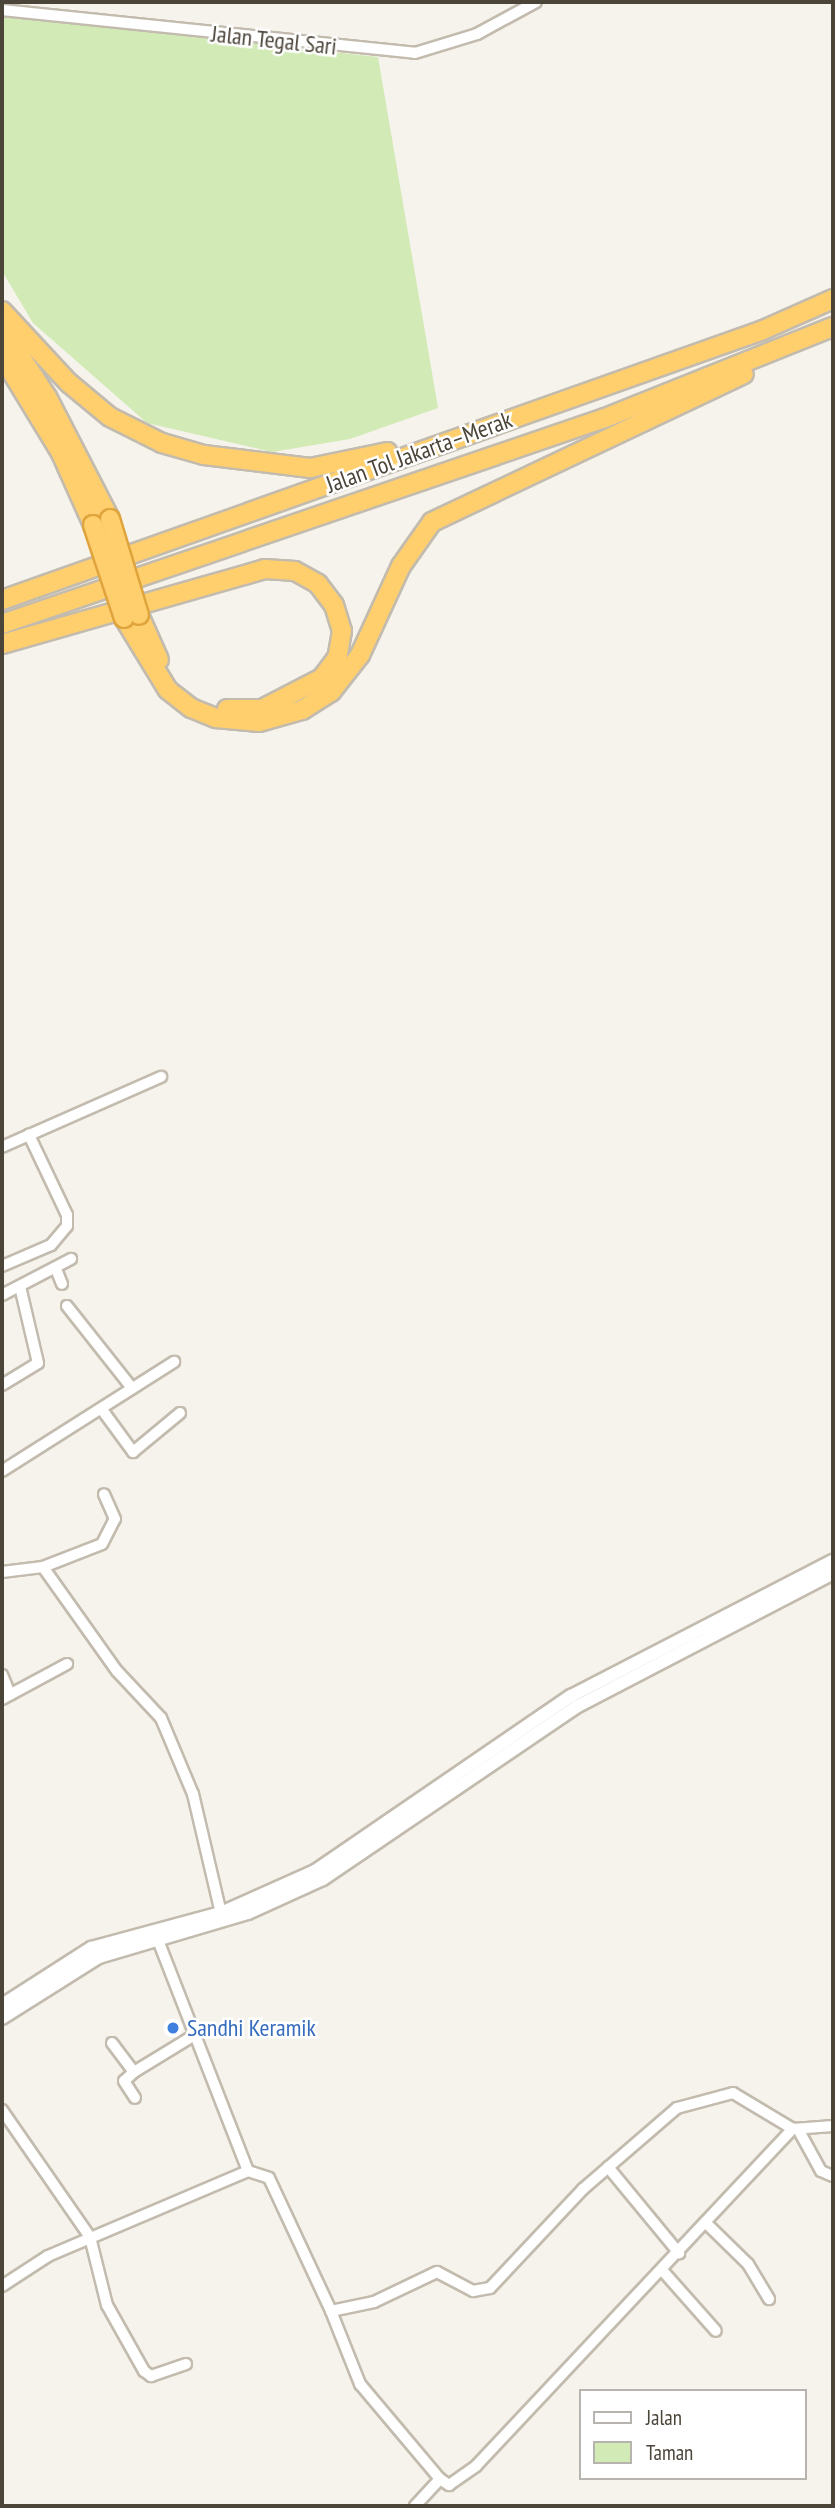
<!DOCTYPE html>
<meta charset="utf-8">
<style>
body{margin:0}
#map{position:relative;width:835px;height:2508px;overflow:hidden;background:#f6f3ec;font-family:"PT Sans Narrow",sans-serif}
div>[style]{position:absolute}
.green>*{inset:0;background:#d2eab5}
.roads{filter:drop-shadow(2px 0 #c2bbae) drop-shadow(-2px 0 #c2bbae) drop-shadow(0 2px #c2bbae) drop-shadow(0 -2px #c2bbae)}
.minor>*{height:10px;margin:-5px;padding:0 5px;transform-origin:5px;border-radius:5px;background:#fff}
.tertiary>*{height:12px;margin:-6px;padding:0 6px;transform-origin:6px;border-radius:6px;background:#fff}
.motorway>*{height:18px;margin:-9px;padding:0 9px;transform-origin:9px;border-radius:9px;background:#ffcf6e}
.bridges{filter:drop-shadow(2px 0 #e0a43c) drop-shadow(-2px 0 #e0a43c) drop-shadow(0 2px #e0a43c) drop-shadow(0 -2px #e0a43c)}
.motorway-bridge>*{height:18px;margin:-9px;padding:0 9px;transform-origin:9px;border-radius:9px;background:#ffcf6e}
.dots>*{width:19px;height:19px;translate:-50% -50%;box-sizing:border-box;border:4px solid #fff;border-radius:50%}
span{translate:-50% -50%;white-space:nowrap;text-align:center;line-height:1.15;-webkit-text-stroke:5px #fff;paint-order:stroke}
.street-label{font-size:24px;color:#4b4439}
.shop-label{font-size:24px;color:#366cbe}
.left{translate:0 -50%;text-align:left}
.frame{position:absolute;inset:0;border:4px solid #4b4439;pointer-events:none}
.legend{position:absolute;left:579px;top:2389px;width:228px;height:91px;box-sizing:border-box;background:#fff;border:2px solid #b7b4b0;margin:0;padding:9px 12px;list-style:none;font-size:21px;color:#4b4439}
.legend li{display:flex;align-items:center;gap:14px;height:35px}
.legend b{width:35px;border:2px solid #b7b4b0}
</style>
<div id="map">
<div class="green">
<i style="clip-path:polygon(2px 16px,378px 57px,438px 408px,350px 439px,272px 452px,147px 423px,33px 323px,2px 271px)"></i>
</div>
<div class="roads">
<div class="minor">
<i style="left:2px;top:10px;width:415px;rotate:5.9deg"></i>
<i style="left:415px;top:53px;width:65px;rotate:-17deg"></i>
<i style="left:477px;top:34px;width:67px;rotate:-28.5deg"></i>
<i style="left:2px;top:1147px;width:174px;rotate:-23.8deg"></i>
<i style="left:2px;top:1266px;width:53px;rotate:-23.2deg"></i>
<i style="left:51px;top:1245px;width:25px;rotate:-50deg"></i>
<i style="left:67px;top:1226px;width:11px;rotate:-90deg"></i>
<i style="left:67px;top:1215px;width:89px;rotate:-115.4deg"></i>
<i style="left:56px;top:1269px;width:16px;rotate:68deg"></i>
<i style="left:2px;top:1295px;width:78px;rotate:-27.6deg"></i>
<i style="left:67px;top:1306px;width:105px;rotate:51.6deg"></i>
<i style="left:2px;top:1385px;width:42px;rotate:-31.4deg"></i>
<i style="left:38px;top:1363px;width:79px;rotate:-103.2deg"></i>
<i style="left:103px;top:1411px;width:51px;rotate:53.8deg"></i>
<i style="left:133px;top:1452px;width:61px;rotate:-39.7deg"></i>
<i style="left:2px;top:1471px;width:204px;rotate:-32.4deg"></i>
<i style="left:43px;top:1567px;width:63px;rotate:-21.3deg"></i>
<i style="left:102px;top:1544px;width:28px;rotate:-63deg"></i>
<i style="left:115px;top:1519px;width:27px;rotate:-114deg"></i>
<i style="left:2px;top:1572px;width:41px;rotate:-7deg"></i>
<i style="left:43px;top:1567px;width:128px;rotate:54.6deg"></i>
<i style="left:117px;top:1671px;width:64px;rotate:46.9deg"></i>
<i style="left:161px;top:1718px;width:82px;rotate:67.2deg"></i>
<i style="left:193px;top:1794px;width:122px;rotate:76.8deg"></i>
<i style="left:2px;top:1675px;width:21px;rotate:67deg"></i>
<i style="left:2px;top:1699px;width:74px;rotate:-28.3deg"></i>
<i style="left:156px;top:1935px;width:253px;rotate:68.7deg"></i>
<i style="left:248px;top:2171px;width:22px;rotate:18deg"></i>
<i style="left:269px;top:2178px;width:147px;rotate:65deg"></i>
<i style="left:331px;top:2311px;width:44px;rotate:-11.8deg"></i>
<i style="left:374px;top:2302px;width:70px;rotate:-25.5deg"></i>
<i style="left:437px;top:2272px;width:41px;rotate:27.8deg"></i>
<i style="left:473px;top:2291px;width:17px;rotate:-10deg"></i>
<i style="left:490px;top:2288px;width:136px;rotate:-46.8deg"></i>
<i style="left:583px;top:2189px;width:124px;rotate:-40.8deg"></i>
<i style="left:677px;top:2108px;width:58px;rotate:-15deg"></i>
<i style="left:733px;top:2093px;width:70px;rotate:31deg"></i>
<i style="left:793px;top:2129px;width:40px;rotate:-4.3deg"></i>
<i style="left:112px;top:2043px;width:36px;rotate:53deg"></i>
<i style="left:134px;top:2072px;width:13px;rotate:138deg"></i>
<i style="left:124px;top:2081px;width:20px;rotate:57deg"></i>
<i style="left:134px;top:2072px;width:69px;rotate:-31.4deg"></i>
<i style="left:2px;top:2110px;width:155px;rotate:55.3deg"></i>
<i style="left:90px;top:2237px;width:70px;rotate:76deg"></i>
<i style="left:107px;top:2305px;width:76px;rotate:60.7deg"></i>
<i style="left:144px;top:2371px;width:9px;rotate:36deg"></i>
<i style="left:151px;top:2376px;width:37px;rotate:-19deg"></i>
<i style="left:798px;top:2129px;width:48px;rotate:61.3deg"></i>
<i style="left:821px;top:2171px;width:13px;rotate:23deg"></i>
<i style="left:608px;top:2167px;width:112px;rotate:50.5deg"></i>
<i style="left:706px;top:2223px;width:59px;rotate:44.3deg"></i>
<i style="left:748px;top:2264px;width:41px;rotate:59deg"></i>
<i style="left:662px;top:2270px;width:81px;rotate:48.5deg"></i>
<i style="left:2px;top:2286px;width:55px;rotate:-33.1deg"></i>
<i style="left:48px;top:2256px;width:217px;rotate:-23deg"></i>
<i style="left:331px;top:2311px;width:79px;rotate:68.3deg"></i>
<i style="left:360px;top:2384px;width:124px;rotate:49.9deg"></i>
<i style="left:440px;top:2479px;width:37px;rotate:133deg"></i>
<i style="left:440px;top:2479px;width:11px;rotate:34deg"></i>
<i style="left:449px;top:2485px;width:33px;rotate:-35deg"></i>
<i style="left:476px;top:2466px;width:463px;rotate:-46.8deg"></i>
</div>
<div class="tertiary">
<i style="left:2px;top:2005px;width:106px;rotate:-32.6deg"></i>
<i style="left:91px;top:1948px;width:135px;rotate:-15.1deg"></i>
<i style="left:221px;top:1913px;width:103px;rotate:-24.1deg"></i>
<i style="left:315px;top:1871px;width:310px;rotate:-34.4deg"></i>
<i style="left:571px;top:1696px;width:295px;rotate:-27.3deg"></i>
<i style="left:2px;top:2018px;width:115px;rotate:-32.2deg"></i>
<i style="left:99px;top:1957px;width:155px;rotate:-16.5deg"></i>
<i style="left:248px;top:1913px;width:82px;rotate:-24.4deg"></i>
<i style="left:323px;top:1879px;width:308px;rotate:-34.2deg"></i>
<i style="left:578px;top:1706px;width:288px;rotate:-27.5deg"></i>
</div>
<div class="motorway">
<i style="left:2px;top:311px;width:98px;rotate:47.1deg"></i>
<i style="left:69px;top:383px;width:53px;rotate:39.7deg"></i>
<i style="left:110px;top:417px;width:58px;rotate:26.6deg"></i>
<i style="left:162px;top:443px;width:44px;rotate:15.9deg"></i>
<i style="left:204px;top:455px;width:107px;rotate:7deg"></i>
<i style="left:310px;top:468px;width:79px;rotate:-11.7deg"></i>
<i style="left:2px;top:328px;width:82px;rotate:56.9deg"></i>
<i style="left:47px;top:397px;width:137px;rotate:62.7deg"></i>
<i style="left:2px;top:356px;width:114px;rotate:58.7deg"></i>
<i style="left:61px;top:453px;width:79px;rotate:66deg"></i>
<i style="left:2px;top:600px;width:807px;rotate:-19.53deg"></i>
<i style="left:763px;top:330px;width:77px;rotate:-23.9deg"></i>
<i style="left:139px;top:615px;width:49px;rotate:66deg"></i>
<i style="left:124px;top:618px;width:84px;rotate:58.6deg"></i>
<i style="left:168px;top:690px;width:29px;rotate:38deg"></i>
<i style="left:191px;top:708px;width:27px;rotate:22deg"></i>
<i style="left:216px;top:718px;width:43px;rotate:5.3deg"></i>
<i style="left:259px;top:722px;width:45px;rotate:-15.6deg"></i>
<i style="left:302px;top:710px;width:34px;rotate:-32deg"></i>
<i style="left:331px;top:692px;width:47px;rotate:-51.9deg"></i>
<i style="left:360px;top:655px;width:98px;rotate:-65.3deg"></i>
<i style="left:401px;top:566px;width:54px;rotate:-54.8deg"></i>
<i style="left:432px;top:522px;width:345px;rotate:-25.4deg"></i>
<i style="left:2px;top:624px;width:637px;rotate:-18.86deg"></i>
<i style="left:605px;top:418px;width:245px;rotate:-21.8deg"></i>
<i style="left:2px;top:644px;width:273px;rotate:-15.9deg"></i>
<i style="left:265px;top:569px;width:30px;rotate:4deg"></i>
<i style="left:295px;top:571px;width:26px;rotate:29deg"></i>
<i style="left:318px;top:584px;width:26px;rotate:53deg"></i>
<i style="left:334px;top:605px;width:27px;rotate:73deg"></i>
<i style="left:342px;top:631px;width:27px;rotate:100deg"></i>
<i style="left:337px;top:658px;width:25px;rotate:127deg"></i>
<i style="left:322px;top:678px;width:68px;rotate:152.7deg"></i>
<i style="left:262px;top:709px;width:35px;rotate:180deg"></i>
</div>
</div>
<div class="bridges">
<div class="motorway-bridge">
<i style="left:110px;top:519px;width:100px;rotate:73.2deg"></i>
<i style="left:93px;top:525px;width:98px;rotate:71.6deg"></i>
</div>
</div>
<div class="dots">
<i style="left:173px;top:2028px;background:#3f7fe0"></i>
</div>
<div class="street-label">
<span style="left:274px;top:40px;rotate:6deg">Jalan Tegal Sari</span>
<span style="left:419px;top:452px;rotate:-20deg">Jalan Tol Jakarta–Merak</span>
</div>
<div class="shop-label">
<span class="left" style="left:187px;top:2028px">Sandhi Keramik</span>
</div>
<div class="frame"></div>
<ul class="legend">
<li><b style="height:9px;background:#fff"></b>Jalan</li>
<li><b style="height:19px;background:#d2eab5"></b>Taman</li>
</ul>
</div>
